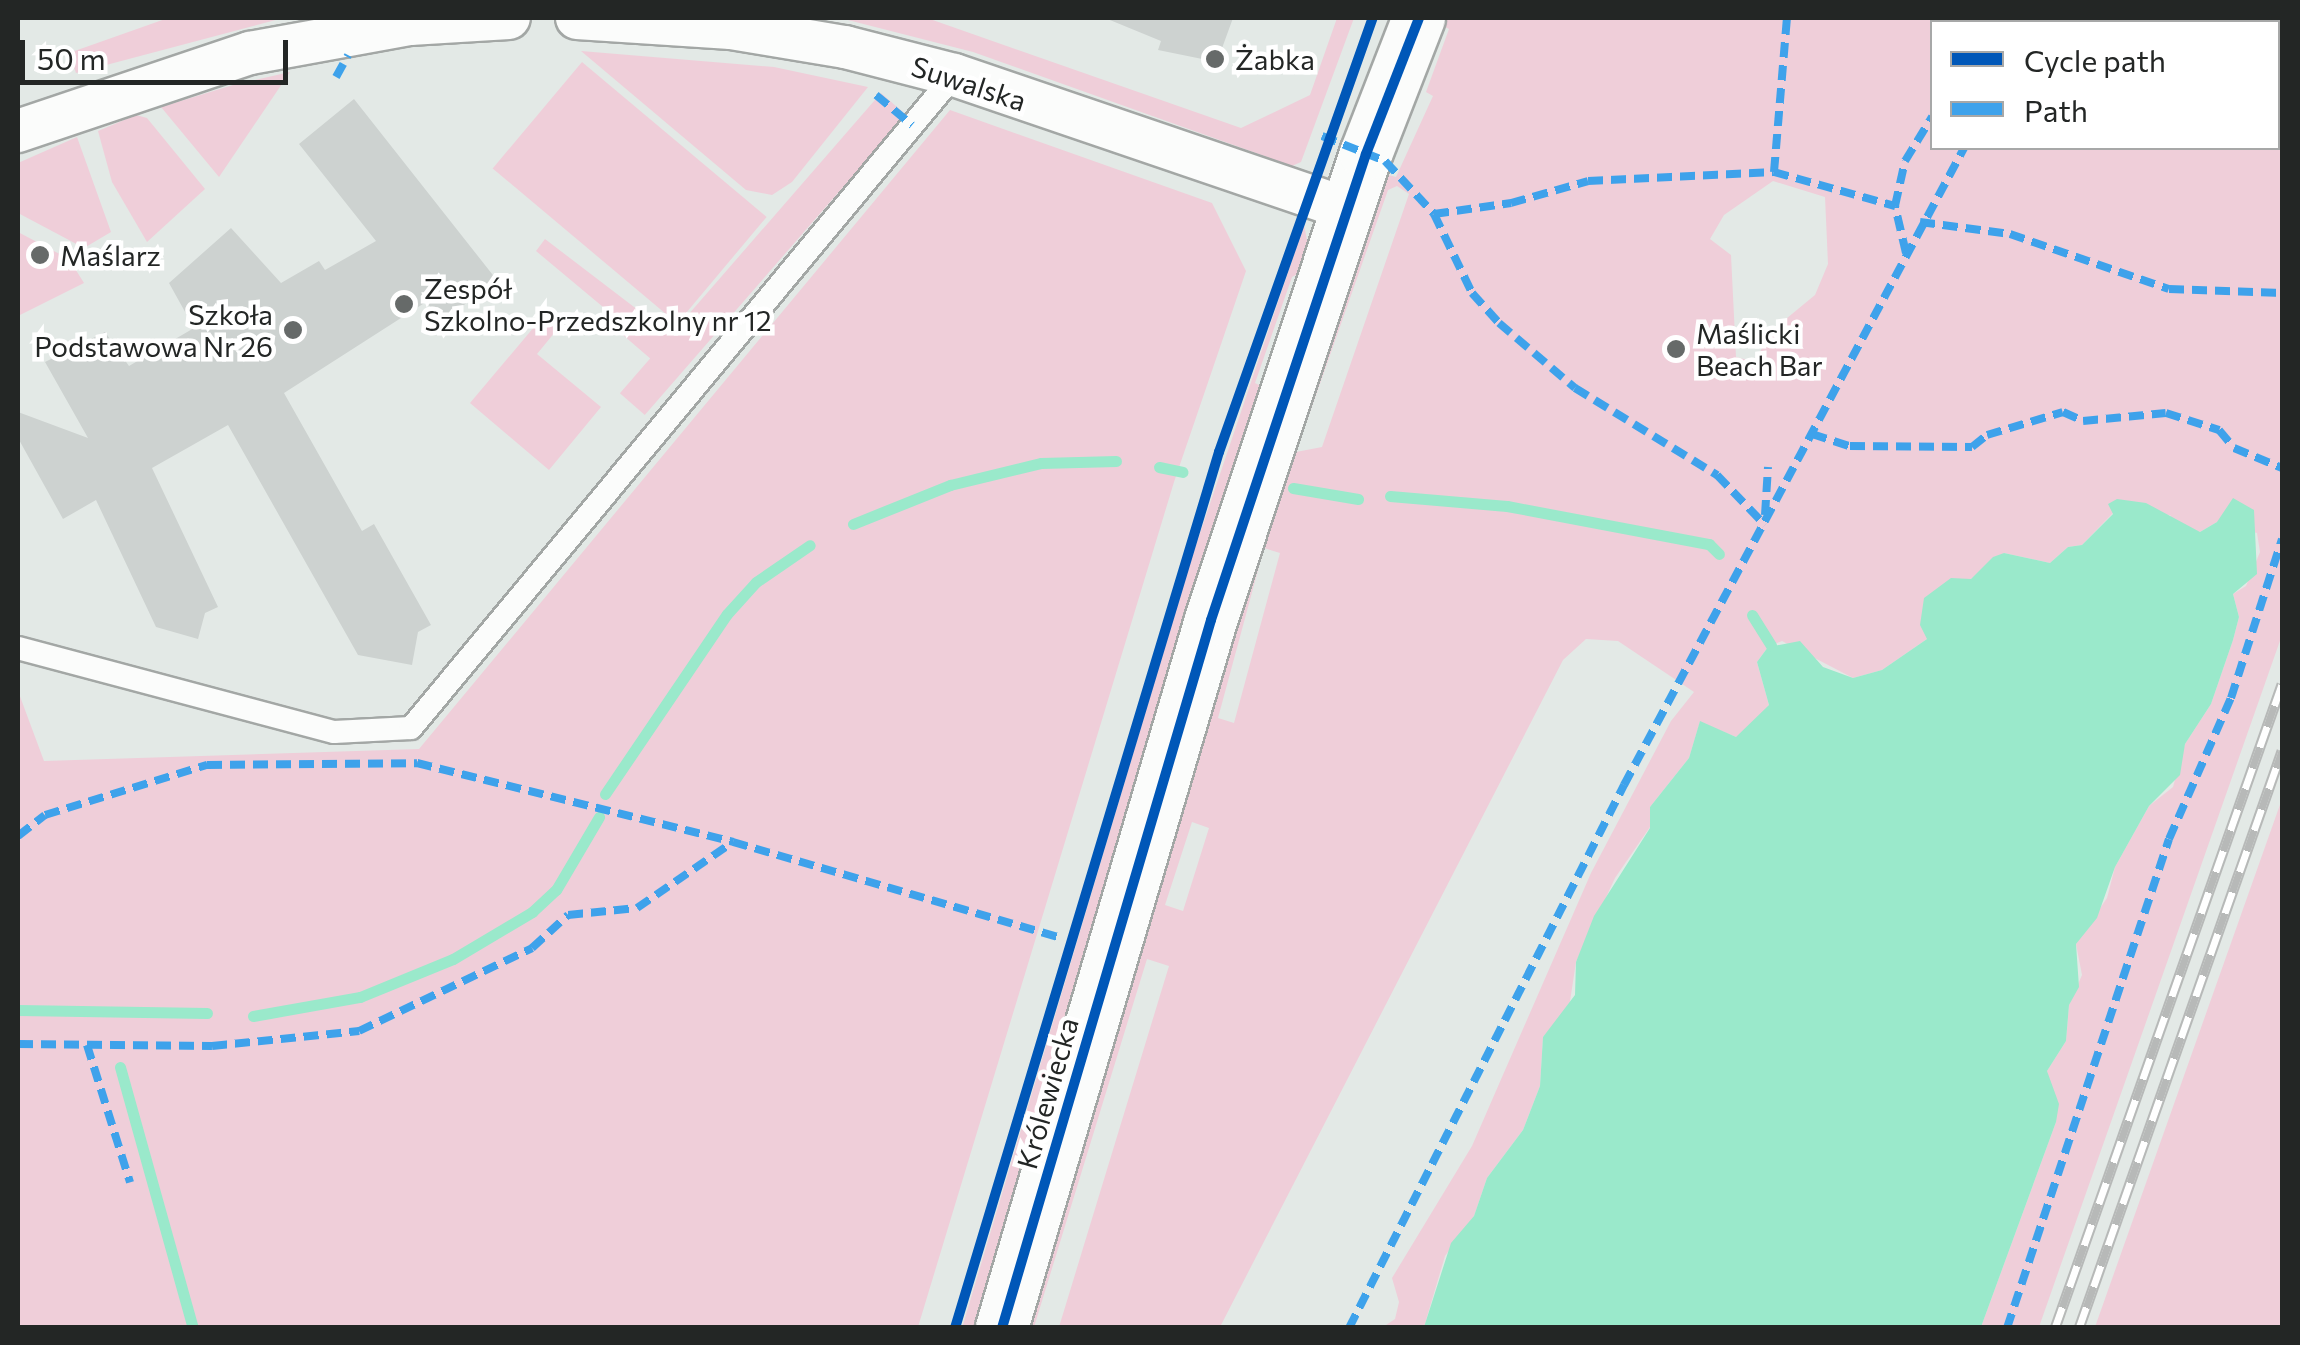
<!DOCTYPE html>
<meta charset="utf-8">
<style>
body{margin:0}
#map{position:relative;width:2300px;height:1345px;overflow:hidden;background:#e3e9e6;font-family:Commissioner,sans-serif}
div>[style]{position:absolute}
.green>*{inset:0;background:#efced9;transform-origin:0 0}
.water>*{inset:0;background:#9ae9cb}
.stream>*{height:11px;margin:-5.5px;padding:0 5.5px;transform-origin:5.5px;border-radius:5.5px;background:#9ae9cb}
.building>*{inset:0;background:#cdd2d0}
.roads{filter:drop-shadow(2px 0 #a3a7a5) drop-shadow(-2px 0 #a3a7a5) drop-shadow(0 2px #a3a7a5) drop-shadow(0 -2px #a3a7a5)}
.service>*{height:22px;margin:-11px;padding:0 11px;transform-origin:11px;border-radius:11px;background:#fbfcfb}
.minor>*{height:42px;margin:-21px;padding:0 21px;transform-origin:21px;border-radius:21px;background:#fbfcfb}
.tertiary>*{height:52px;margin:-26px;padding:0 26px;transform-origin:26px;border-radius:26px;background:#fbfcfb}
.rail>*{height:11px;margin-top:-5.5px;transform-origin:0;background:repeating-linear-gradient(90deg,#fff 0 22px,#b7b9b8 0 44px);box-sizing:border-box;border-block:2px solid #b7b9b8}
.quiet>*{height:8px;margin-top:-4px;transform-origin:0;background:repeating-linear-gradient(90deg,#3ea2eb 0 15px,transparent 0 23px)}
.cycleway>*{height:10px;margin:-5px;padding:0 5px;transform-origin:5px;border-radius:5px;background:#0057b8}
.dots>*{width:28px;height:28px;translate:-50% -50%;box-sizing:border-box;border:5px solid #fff;border-radius:50%}
span{translate:-50% -50%;white-space:nowrap;text-align:center;line-height:1.15;-webkit-text-stroke:9px #fff;paint-order:stroke}
.poi-label{font-size:28px;color:#232625}
.left{translate:0 -50%;text-align:left}
.right{translate:-100% -50%;text-align:right}
.street-label{font-size:28px;color:#232625}
.frame{position:absolute;inset:0;border:20px solid #232625;pointer-events:none}
.legend{position:absolute;left:1930px;top:20px;width:350px;height:130px;box-sizing:border-box;background:#fff;border:2px solid #a7a8a8;margin:0;padding:12px 18px;list-style:none;font-size:30px;color:#232625}
.legend li{display:flex;align-items:center;gap:20px;height:50px}
.legend b{width:50px;border:2px solid #a7a8a8}
.scale{position:absolute;left:20px;top:40px;width:268px;height:45px;box-sizing:border-box;border:5px solid #232625;border-top:0;padding-left:12px;font-size:30px;line-height:35px;white-space:nowrap;color:#232625;-webkit-text-stroke:8px #fff;paint-order:stroke}
</style>
<div id="map">
<div class="green">
<i style="clip-path:polygon(168px 18px,283px 18px,76px 73px,69px 53px)"></i>
<i style="clip-path:polygon(840px 18px,927px 18px,1241px 128px,1310px 95px,1337px 18px,1354px 18px,1301px 162px,1292px 166px,973px 52px)"></i>
<i style="clip-path:polygon(evenodd,1443px 18px,2282px 18px,2282px 635px,2039px 1327px,1981px 1327px,2056px 1122px,2047px 1071px,2066px 1041px,2069px 1005px,2082px 975px,2076px 944px,2107px 898px,2115px 867px,2149px 806px,2173px 787px,2185px 744px,2211px 704px,2233px 640px,2239px 617px,2233px 594px,2246px 586px,2260px 552px,2257px 533px,2217px 522px,2200px 532px,2177px 526px,2170px 515px,2113px 513px,2082px 545px,2068px 547px,2050px 563px,2004px 553px,1971px 579px,1951px 579px,1927px 639px,1882px 670px,1853px 678px,1782px 641px,1768px 647px,1757px 662px,1769px 705px,1759px 720px,1736px 737px,1700px 722px,1689px 758px,1650px 807px,1650px 827px,1615px 878px,1576px 962px,1569px 1008px,1543px 1037px,1540px 1086px,1523px 1130px,1487px 1178px,1474px 1216px,1445px 1256px,1424px 1327px,1383px 1327px,1395px 1319px,1399px 1302px,1392px 1278px,1472px 1146px,1591px 873px,1671px 721px,1694px 692px,1618px 641px,1586px 639px,1563px 660px,1220px 1327px,1059px 1327px,1169px 966px,1147px 959px,1034px 1327px,1021px 1328px,1256px 539px,1385px 174px,1396px 177px,1433px 96px,1426px 92px,1449px 29px,1441px 25px,1443px 18px,1932px 22px,2278px 22px,2278px 148px,1932px 148px,1932px 22px,1443px 18px,1773px 181px,1825px 197px,1828px 264px,1815px 295px,1770px 332px,1755px 362px,1736px 357px,1731px 255px,1710px 239px,1724px 215px,1773px 181px,1443px 18px,1397px 186px,1409px 194px,1322px 447px,1296px 452px,1388px 190px,1397px 186px,1443px 18px,1264px 548px,1280px 553px,1234px 723px,1218px 718px,1264px 548px,1443px 18px,1192px 822px,1209px 828px,1183px 911px,1165px 905px,1192px 822px)"></i>
<i style="clip-path:polygon(581px 51px,774px 67px,868px 87px,792px 182px,772px 195px,746px 190px)"></i>
<i style="left:582px;top:62px;width:241px;height:139px;rotate:40deg"></i>
<i style="clip-path:polygon(290px 72px,219px 177px,161px 107px,233px 85px)"></i>
<i style="left:881px;top:93px;width:33px;height:398px;rotate:41deg"></i>
<i style="clip-path:polygon(950px 110px,1212px 203px,1246px 271px,1174px 482px,918px 1327px,18px 1327px,18px 691px,44px 761px,419px 749px)"></i>
<i style="clip-path:polygon(136px 115px,147px 118px,205px 189px,147px 242px,112px 182px,98px 131px)"></i>
<i style="clip-path:polygon(77px 137px,111px 232px,84px 248px,18px 213px,18px 163px)"></i>
<i style="clip-path:polygon(1304px 225px,1309px 250px,1303px 271px,1292px 277px,1255px 383px,1263px 387px,977px 1327px,962px 1328px,1189px 566px)"></i>
<i style="clip-path:polygon(18px 232px,69px 259px,84px 283px,18px 316px)"></i>
<i style="clip-path:polygon(545px 239px,672px 336px,652px 360px,616px 329px,621px 322px,536px 251px)"></i>
<i style="clip-path:polygon(545px 314px,560px 326px,537px 354px,601px 407px,549px 470px,470px 403px)"></i>
<i style="clip-path:polygon(2282px 799px,2282px 1327px,2095px 1327px)"></i>
</div>
<div class="water">
<i style="clip-path:polygon(2233px 498px,2254px 510px,2257px 574px,2233px 594px,2239px 617px,2233px 640px,2211px 704px,2185px 744px,2180px 775px,2149px 806px,2115px 867px,2097px 918px,2076px 944px,2079px 987px,2069px 1005px,2066px 1041px,2047px 1071px,2059px 1104px,2056px 1122px,1981px 1327px,1424px 1327px,1451px 1243px,1474px 1216px,1487px 1178px,1523px 1130px,1540px 1086px,1543px 1037px,1575px 995px,1576px 962px,1594px 916px,1650px 828px,1650px 807px,1689px 758px,1700px 721px,1736px 737px,1769px 705px,1757px 662px,1768px 647px,1800px 641px,1823px 667px,1853px 678px,1882px 670px,1927px 639px,1920px 625px,1924px 598px,1951px 578px,1971px 579px,1993px 557px,2004px 553px,2050px 563px,2068px 547px,2082px 545px,2113px 514px,2108px 504px,2117px 499px,2146px 503px,2200px 532px,2217px 522px)"></i>
</div>
<div class="stream">
<i style="left:1159px;top:467px;width:24px;rotate:12deg"></i>
<i style="left:1293px;top:488px;width:66px;rotate:9.6deg"></i>
<i style="left:1390px;top:496px;width:117px;rotate:4.9deg"></i>
<i style="left:1507px;top:506px;width:206px;rotate:10.7deg"></i>
<i style="left:1709px;top:544px;width:14px;rotate:45deg"></i>
<i style="left:853px;top:524px;width:105px;rotate:-21.9deg"></i>
<i style="left:950px;top:485px;width:94px;rotate:-13.6deg"></i>
<i style="left:1041px;top:463px;width:75px;rotate:-1.5deg"></i>
<i style="left:1752px;top:615px;width:36px;rotate:58deg"></i>
<i style="left:605px;top:794px;width:217px;rotate:-55.9deg"></i>
<i style="left:727px;top:614px;width:43px;rotate:-47.8deg"></i>
<i style="left:756px;top:582px;width:65px;rotate:-34.4deg"></i>
<i style="left:18px;top:1010px;width:189px;rotate:0.9deg"></i>
<i style="left:253px;top:1016px;width:109px;rotate:-10.1deg"></i>
<i style="left:360px;top:997px;width:100px;rotate:-22.2deg"></i>
<i style="left:453px;top:959px;width:92px;rotate:-30.7deg"></i>
<i style="left:532px;top:912px;width:33px;rotate:-43deg"></i>
<i style="left:556px;top:890px;width:85px;rotate:-59.5deg"></i>
<i style="left:120px;top:1067px;width:271px;rotate:74.4deg"></i>
</div>
<div class="building">
<i style="clip-path:polygon(1105px 18px,1233px 18px,1217px 62px,1158px 50px,1161px 41px)"></i>
<i style="clip-path:polygon(354px 99px,496px 279px,443px 322px,426px 302px,284px 393px,362px 531px,374px 524px,431px 625px,418px 632px,412px 665px,358px 655px,228px 425px,152px 468px,218px 607px,205px 613px,198px 639px,156px 627px,96px 500px,63px 519px,18px 438px,18px 412px,88px 438px,45px 362px,105px 332px,129px 366px,194px 328px,169px 283px,231px 228px,281px 283px,319px 261px,325px 270px,376px 241px,299px 144px)"></i>
</div>
<div class="roads">
<div class="service">
<i style="left:18px;top:648px;width:327px;rotate:14.9deg"></i>
<i style="left:334px;top:732px;width:77px;rotate:-3deg"></i>
<i style="left:411px;top:728px;width:849px;rotate:-50.25deg"></i>
</div>
<div class="minor">
<i style="left:577px;top:18px;width:154px;rotate:3.7deg"></i>
<i style="left:731px;top:28px;width:116px;rotate:9.5deg"></i>
<i style="left:845px;top:47px;width:113px;rotate:14.4deg"></i>
<i style="left:954px;top:75px;width:416px;rotate:18.8deg"></i>
<i style="left:18px;top:131px;width:245px;rotate:-18.6deg"></i>
<i style="left:250px;top:53px;width:163px;rotate:-10.3deg"></i>
<i style="left:410px;top:24px;width:99px;rotate:-3.5deg"></i>
</div>
<div class="tertiary">
<i style="left:1002px;top:1328px;width:738px;rotate:-73.55deg"></i>
<i style="left:1211px;top:620px;width:491px;rotate:-71.6deg"></i>
<i style="left:1366px;top:154px;width:146px;rotate:-68.7deg"></i>
</div>
</div>
<div class="rail">
<i style="left:2055px;top:1328px;width:683px;rotate:-70.58deg"></i>
<i style="left:2079px;top:1328px;width:612px;rotate:-70.62deg"></i>
</div>
<div class="quiet">
<i style="left:2024px;top:22px;width:4px;rotate:-63deg"></i>
<i style="left:336px;top:77px;width:25px;rotate:-61deg"></i>
<i style="left:876px;top:95px;width:47px;rotate:39.8deg"></i>
<i style="left:1322px;top:136px;width:68px;rotate:21.6deg"></i>
<i style="left:1385px;top:161px;width:72px;rotate:47.2deg"></i>
<i style="left:1434px;top:214px;width:88px;rotate:64.3deg"></i>
<i style="left:1472px;top:293px;width:40px;rotate:48deg"></i>
<i style="left:1499px;top:323px;width:100px;rotate:40.5deg"></i>
<i style="left:1575px;top:388px;width:167px;rotate:31.5deg"></i>
<i style="left:1717px;top:475px;width:69px;rotate:46.2deg"></i>
<i style="left:1774px;top:172px;width:155px;rotate:-85.2deg"></i>
<i style="left:1434px;top:214px;width:78px;rotate:-8.1deg"></i>
<i style="left:1511px;top:203px;width:80px;rotate:-15.9deg"></i>
<i style="left:1588px;top:181px;width:186px;rotate:-2.8deg"></i>
<i style="left:1774px;top:172px;width:126px;rotate:15.7deg"></i>
<i style="left:1920px;top:222px;width:91px;rotate:7.6deg"></i>
<i style="left:2010px;top:234px;width:168px;rotate:19.1deg"></i>
<i style="left:2169px;top:289px;width:113px;rotate:2deg"></i>
<i style="left:1906px;top:253px;width:48px;rotate:-103.2deg"></i>
<i style="left:1895px;top:206px;width:46px;rotate:-77.5deg"></i>
<i style="left:1905px;top:161px;width:52px;rotate:-58.5deg"></i>
<i style="left:1812px;top:434px;width:40px;rotate:18deg"></i>
<i style="left:1850px;top:446px;width:122px;rotate:0.5deg"></i>
<i style="left:1972px;top:447px;width:19px;rotate:-39deg"></i>
<i style="left:1987px;top:435px;width:79px;rotate:-16.8deg"></i>
<i style="left:2063px;top:412px;width:22px;rotate:24deg"></i>
<i style="left:2083px;top:421px;width:83px;rotate:-5.5deg"></i>
<i style="left:2166px;top:413px;width:56px;rotate:17.8deg"></i>
<i style="left:2219px;top:430px;width:23px;rotate:50deg"></i>
<i style="left:2234px;top:448px;width:52px;rotate:22.6deg"></i>
<i style="left:1765px;top:515px;width:48px;rotate:-86.4deg"></i>
<i style="left:18px;top:836px;width:34px;rotate:-38deg"></i>
<i style="left:45px;top:815px;width:170px;rotate:-17.2deg"></i>
<i style="left:207px;top:765px;width:210px;rotate:-0.5deg"></i>
<i style="left:417px;top:763px;width:326px;rotate:14deg"></i>
<i style="left:733px;top:842px;width:338px;rotate:16.3deg"></i>
<i style="left:18px;top:1044px;width:194px;rotate:0.6deg"></i>
<i style="left:212px;top:1046px;width:148px;rotate:-5.8deg"></i>
<i style="left:359px;top:1031px;width:192px;rotate:-25.6deg"></i>
<i style="left:532px;top:948px;width:49px;rotate:-42.5deg"></i>
<i style="left:568px;top:915px;width:69px;rotate:-5.8deg"></i>
<i style="left:637px;top:908px;width:116px;rotate:-34.5deg"></i>
<i style="left:87px;top:1045px;width:144px;rotate:72.6deg"></i>
<i style="left:1349px;top:1328px;width:609px;rotate:-63.14deg"></i>
<i style="left:1624px;top:785px;width:722px;rotate:-61.91deg"></i>
<i style="left:2007px;top:1328px;width:515px;rotate:-71.67deg"></i>
<i style="left:2169px;top:839px;width:154px;rotate:-66.3deg"></i>
<i style="left:2231px;top:698px;width:167px;rotate:-72.2deg"></i>
</div>
<div class="cycleway">
<i style="left:955px;top:1328px;width:915px;rotate:-73.23deg"></i>
<i style="left:1219px;top:452px;width:461px;rotate:-70.5deg"></i>
<i style="left:1002px;top:1328px;width:738px;rotate:-73.55deg"></i>
<i style="left:1211px;top:620px;width:491px;rotate:-71.6deg"></i>
<i style="left:1366px;top:154px;width:146px;rotate:-68.7deg"></i>
</div>
<div class="dots">
<i style="left:1215px;top:59px;background:#666a69"></i>
<i style="left:40px;top:255px;background:#666a69"></i>
<i style="left:404px;top:304px;background:#666a69"></i>
<i style="left:293px;top:330px;background:#666a69"></i>
<i style="left:1676px;top:349px;background:#666a69"></i>
</div>
<div class="poi-label">
<span class="left" style="left:1235px;top:59px">Żabka</span>
<span class="left" style="left:60px;top:255px">Maślarz</span>
<span class="left" style="left:424px;top:304px">Zespół<br>Szkolno-Przedszkolny nr 12</span>
<span class="right" style="left:273px;top:330px">Szkoła<br>Podstawowa Nr 26</span>
<span class="left" style="left:1696px;top:349px">Maślicki<br>Beach Bar</span>
</div>
<div class="street-label">
<span style="left:969px;top:83px;rotate:18deg">Suwalska</span>
<span style="left:1047px;top:1093px;rotate:-74deg">Królewiecka</span>
</div>
<div class="frame"></div>
<ul class="legend">
<li><b style="height:12px;background:#0057b8"></b>Cycle path</li>
<li><b style="height:12px;background:#3ea2eb"></b>Path</li>
</ul>
<div class="scale">50 m</div>
</div>
